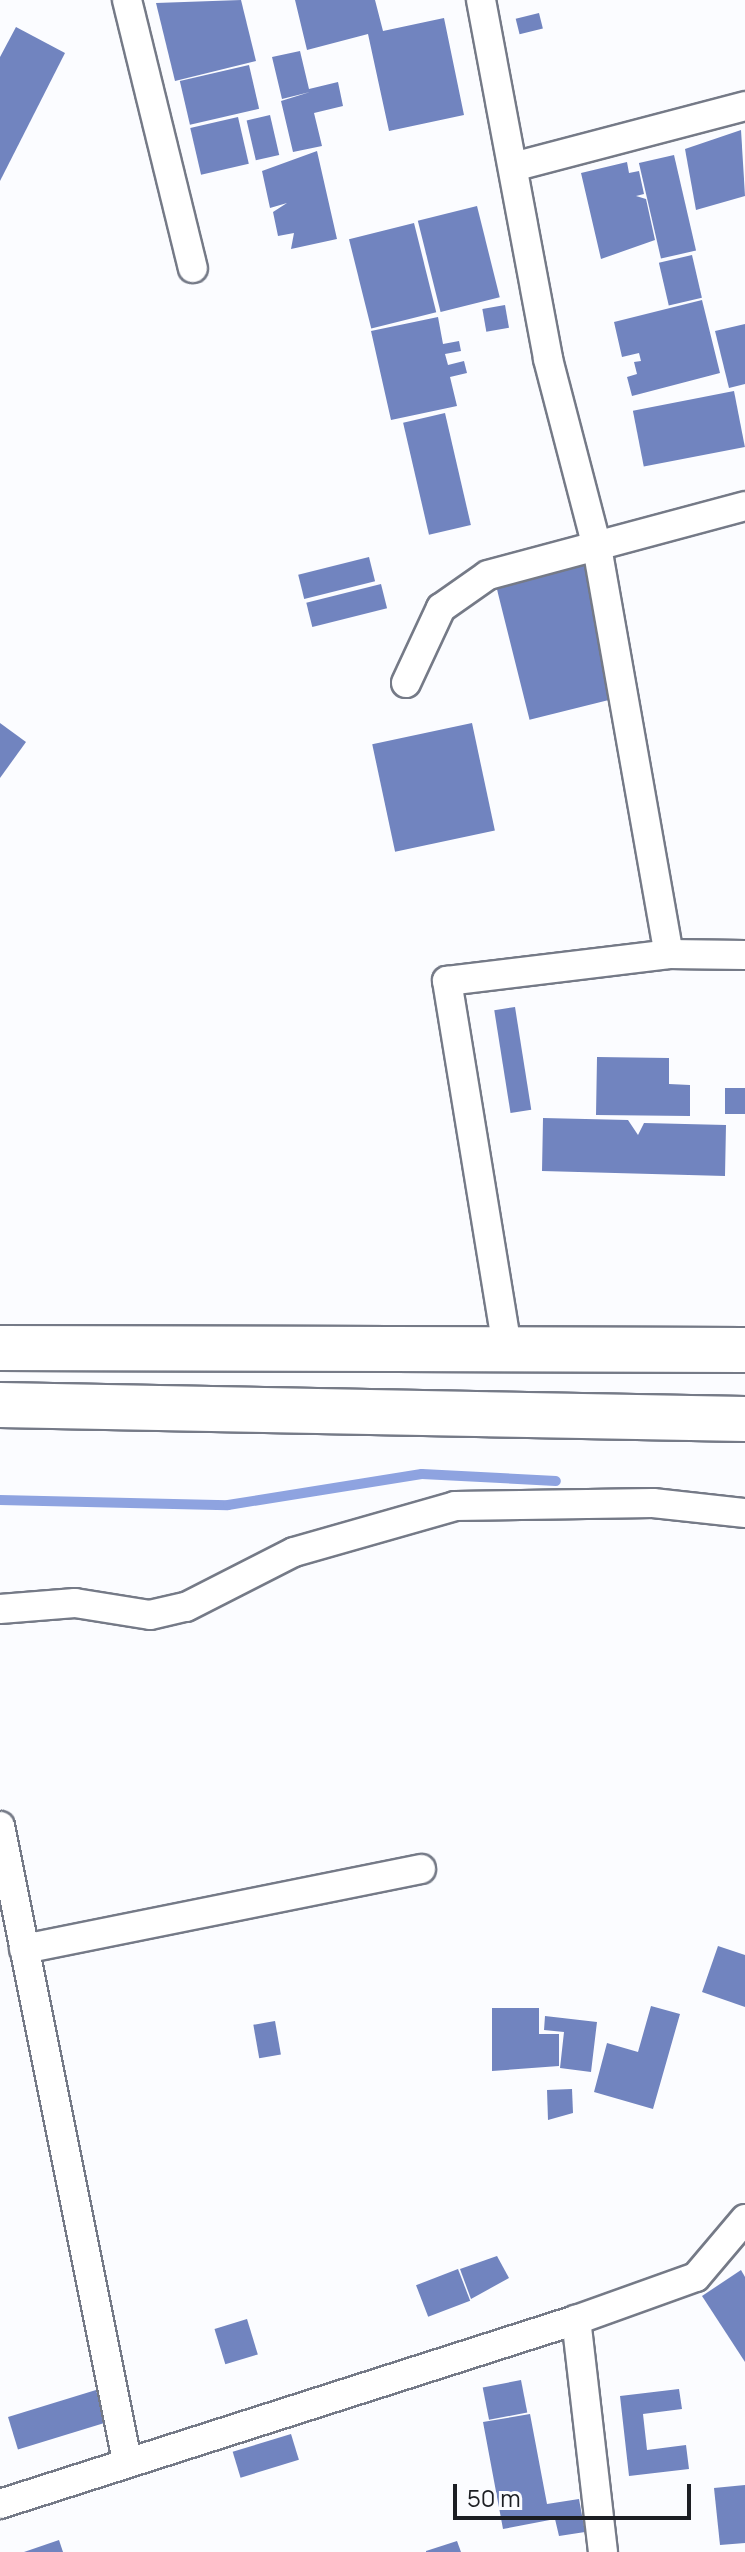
<!DOCTYPE html>
<style>
body{margin:0}
#map{position:relative;width:745px;height:2552px;overflow:hidden;background:#fbfcff;font-family:Manrope,sans-serif}
div>[style]{position:absolute}
.stream>*{height:10px;margin:-5px;padding:0 5px;transform-origin:5px;border-radius:5px;background:#8ea3e0}
.building>*{inset:0;background:#7184bf;transform-origin:0 0}
.roads{filter:drop-shadow(2px 0 #757a87) drop-shadow(-2px 0 #757a87) drop-shadow(0 2px #757a87) drop-shadow(0 -2px #757a87)}
.minor>*{height:28px;margin:-14px;padding:0 14px;transform-origin:14px;border-radius:14px;background:#fff}
.primary>*{height:44px;margin:-22px;padding:0 22px;transform-origin:22px;border-radius:22px;background:#fff}
span{translate:-50% -50%;white-space:nowrap;text-align:center;line-height:1.15;-webkit-text-stroke:7px #fbfcff;paint-order:stroke}
.scale{position:absolute;left:453px;top:2484px;width:238px;height:36px;box-sizing:border-box;border:4px solid #1c1e23;border-top:0;padding-left:10px;font-size:24px;line-height:28px;white-space:nowrap;color:#1c1e23;-webkit-text-stroke:6px #fbfcff;paint-order:stroke}
</style>
<div id="map">
<div class="stream">
<i style="left:0;top:1500px;width:228px;rotate:1.3deg"></i>
<i style="left:228px;top:1505px;width:196px;rotate:-9.1deg"></i>
<i style="left:422px;top:1474px;width:134px;rotate:3deg"></i>
</div>
<div class="building">
<i style="clip-path:polygon(241px 0,256px 61px,175px 81px,156px 3px)"></i>
<i style="clip-path:polygon(295px 0,375px 0,383px 31px,444px 18px,464px 115px,389px 131px,368px 34px,307px 50px)"></i>
<i style="left:539px;top:13px;width:16px;height:24px;rotate:76deg"></i>
<i style="clip-path:polygon(16px 27px,65px 53px,0 181px,0 57px)"></i>
<i style="clip-path:polygon(300px 51px,309px 89px,338px 82px,343px 106px,314px 113px,322px 146px,293px 152px,281px 101px,310px 92px,282px 99px,272px 57px)"></i>
<i style="left:249px;top:65px;width:45px;height:71px;rotate:77deg"></i>
<i style="left:270px;top:115px;width:41px;height:24px;rotate:77deg"></i>
<i style="left:238px;top:117px;width:48px;height:49px;rotate:77deg"></i>
<i style="clip-path:polygon(741px 130px,745px 196px,696px 210px,685px 149px)"></i>
<i style="clip-path:polygon(317px 151px,337px 239px,291px 249px,294px 233px,278px 236px,273px 212px,287px 203px,270px 208px,262px 171px)"></i>
<i style="left:674px;top:155px;width:98px;height:36px;rotate:77deg"></i>
<i style="clip-path:polygon(627px 162px,629px 173px,639px 171px,644px 194px,636px 196px,646px 199px,655px 240px,601px 259px,581px 173px)"></i>
<i style="left:477px;top:206px;width:94px;height:61px;rotate:76deg"></i>
<i style="left:414px;top:223px;width:92px;height:67px;rotate:76deg"></i>
<i style="left:692px;top:255px;width:44px;height:34px;rotate:77deg"></i>
<i style="clip-path:polygon(702px 300px,720px 373px,632px 396px,627px 377px,637px 374px,634px 362px,641px 361px,639px 353px,622px 357px,614px 322px)"></i>
<i style="left:505px;top:305px;width:23px;height:23px;rotate:80deg"></i>
<i style="clip-path:polygon(438px 317px,443px 344px,459px 341px,461px 351px,445px 354px,448px 365px,464px 361px,467px 373px,450px 377px,457px 406px,391px 420px,371px 331px)"></i>
<i style="clip-path:polygon(745px 324px,745px 384px,729px 388px,715px 331px)"></i>
<i style="left:734px;top:391px;width:57px;height:103px;rotate:79deg"></i>
<i style="left:445px;top:413px;width:115px;height:43px;rotate:77deg"></i>
<i style="left:583px;top:554px;width:148px;height:92px;rotate:76deg"></i>
<i style="left:369px;top:557px;width:25px;height:73px;rotate:76deg"></i>
<i style="left:381px;top:584px;width:25px;height:77px;rotate:76deg"></i>
<i style="clip-path:polygon(0 723px,26px 742px,0 778px)"></i>
<i style="left:472px;top:723px;width:110px;height:102px;rotate:78deg"></i>
<i style="left:515px;top:1007px;width:104px;height:21px;rotate:81deg"></i>
<i style="clip-path:polygon(597px 1057px,669px 1058px,669px 1084px,690px 1085px,690px 1116px,596px 1115px)"></i>
<i style="left:745px;top:1088px;width:26px;height:20px;rotate:90deg"></i>
<i style="clip-path:polygon(543px 1118px,628px 1120px,638px 1135px,644px 1123px,726px 1125px,725px 1176px,542px 1171px)"></i>
<i style="clip-path:polygon(718px 1946px,745px 1955px,745px 2007px,702px 1992px)"></i>
<i style="clip-path:polygon(651px 2006px,680px 2014px,653px 2109px,594px 2092px,607px 2043px,638px 2052px)"></i>
<i style="clip-path:polygon(492px 2008px,539px 2008px,539px 2034px,559px 2034px,559px 2066px,492px 2071px)"></i>
<i style="clip-path:polygon(545px 2016px,597px 2022px,591px 2072px,560px 2068px,564px 2032px,544px 2030px)"></i>
<i style="left:275px;top:2021px;width:34px;height:22px;rotate:80deg"></i>
<i style="clip-path:polygon(572px 2089px,573px 2113px,548px 2120px,547px 2090px)"></i>
<i style="clip-path:polygon(497px 2256px,509px 2278px,471px 2299px,460px 2269px)"></i>
<i style="left:458px;top:2269px;width:34px;height:45px;rotate:69deg"></i>
<i style="clip-path:polygon(741px 2270px,745px 2277px,745px 2362px,702px 2296px)"></i>
<i style="left:247px;top:2319px;width:37px;height:34px;rotate:73deg"></i>
<i style="left:521px;top:2380px;width:33px;height:39px;rotate:79deg"></i>
<i style="clip-path:polygon(679px 2389px,682px 2409px,643px 2414px,647px 2450px,686px 2445px,689px 2469px,629px 2476px,620px 2396px)"></i>
<i style="left:96px;top:2390px;width:34px;height:92px;rotate:73deg"></i>
<i style="clip-path:polygon(530px 2414px,547px 2504px,579px 2499px,585px 2532px,559px 2536px,555px 2519px,503px 2529px,483px 2422px)"></i>
<i style="left:291px;top:2434px;width:27px;height:61px;rotate:73deg"></i>
<i style="clip-path:polygon(745px 2485px,745px 2543px,720px 2545px,714px 2488px)"></i>
<i style="clip-path:polygon(59px 2540px,63px 2552px,24px 2552px)"></i>
<i style="clip-path:polygon(457px 2541px,461px 2552px,426px 2552px,426px 2551px)"></i>
</div>
<div class="roads">
<div class="minor">
<i style="left:127px;top:0;width:276px;rotate:76.2deg"></i>
<i style="left:481px;top:0;width:365px;rotate:79.4deg"></i>
<i style="left:548px;top:359px;width:194px;rotate:75.4deg"></i>
<i style="left:597px;top:547px;width:413px;rotate:80deg"></i>
<i style="left:517px;top:166px;width:236px;rotate:-14.7deg"></i>
<i style="left:406px;top:683px;width:83px;rotate:-65deg"></i>
<i style="left:441px;top:608px;width:57px;rotate:-35.1deg"></i>
<i style="left:488px;top:575px;width:266px;rotate:-15deg"></i>
<i style="left:507px;top:1347px;width:371px;rotate:-99.3deg"></i>
<i style="left:447px;top:981px;width:224px;rotate:-6.9deg"></i>
<i style="left:669px;top:954px;width:76px;rotate:0.8deg"></i>
<i style="left:0;top:1609px;width:75px;rotate:-4.6deg"></i>
<i style="left:75px;top:1603px;width:76px;rotate:9.1deg"></i>
<i style="left:150px;top:1615px;width:37px;rotate:-13deg"></i>
<i style="left:186px;top:1607px;width:121px;rotate:-27deg"></i>
<i style="left:294px;top:1552px;width:167px;rotate:-15.9deg"></i>
<i style="left:455px;top:1506px;width:198px;rotate:-0.9deg"></i>
<i style="left:653px;top:1503px;width:93px;rotate:6.2deg"></i>
<i style="left:0;top:1826px;width:648px;rotate:78.69deg"></i>
<i style="left:24px;top:1949px;width:405px;rotate:-11.4deg"></i>
<i style="left:0;top:2504px;width:605px;rotate:-17.72deg"></i>
<i style="left:603px;top:2552px;width:234px;rotate:-96.6deg"></i>
<i style="left:576px;top:2320px;width:127px;rotate:-19.7deg"></i>
<i style="left:696px;top:2277px;width:76px;rotate:-49.8deg"></i>
</div>
<div class="primary">
<i style="left:0;top:1348px;width:745px;rotate:0.15deg"></i>
<i style="left:0;top:1405px;width:745px;rotate:1.08deg"></i>
</div>
</div>
<div class="scale">50 m</div>
</div>
